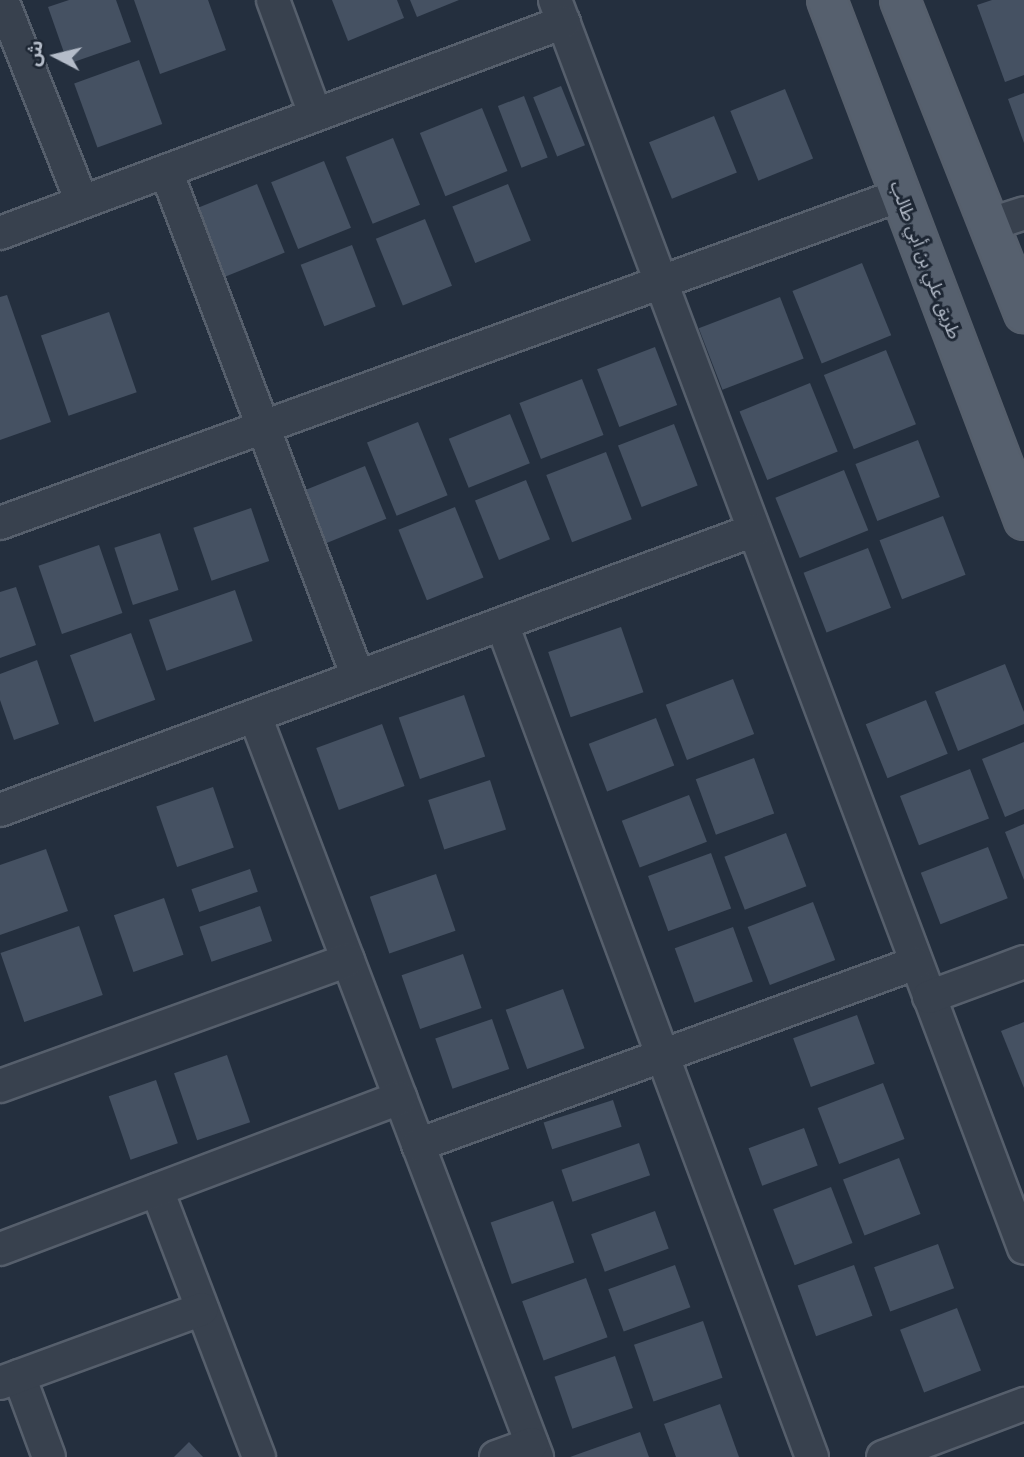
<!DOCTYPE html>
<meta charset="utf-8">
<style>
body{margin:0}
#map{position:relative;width:1024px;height:1457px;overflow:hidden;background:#242f3e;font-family:"Fira Sans","Noto Sans Arabic",sans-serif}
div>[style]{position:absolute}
.building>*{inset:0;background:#455162;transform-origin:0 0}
.roads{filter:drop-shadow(2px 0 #565f6c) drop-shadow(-2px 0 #565f6c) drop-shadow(0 2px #565f6c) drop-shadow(0 -2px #565f6c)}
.minor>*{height:32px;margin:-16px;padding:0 16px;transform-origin:16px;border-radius:16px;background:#38414e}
.major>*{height:38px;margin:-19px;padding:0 19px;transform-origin:19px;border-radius:19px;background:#56606e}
span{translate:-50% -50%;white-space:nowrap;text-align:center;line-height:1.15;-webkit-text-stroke:6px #1d2633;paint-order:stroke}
.street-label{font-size:18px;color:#b4bcc9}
.north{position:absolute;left:21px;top:21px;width:70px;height:70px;-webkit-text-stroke:5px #1d2633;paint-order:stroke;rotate:277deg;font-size:19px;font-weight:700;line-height:28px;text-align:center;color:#b4bcc9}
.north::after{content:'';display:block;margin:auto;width:24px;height:32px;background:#b4bcc9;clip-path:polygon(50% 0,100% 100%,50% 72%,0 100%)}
</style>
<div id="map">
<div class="building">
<i style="clip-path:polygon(69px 0,116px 0,131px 42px,68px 64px,48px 7px)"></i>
<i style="clip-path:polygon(134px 0,208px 0,226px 50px,160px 74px)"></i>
<i style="clip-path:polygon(332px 0,397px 0,404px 18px,348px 41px)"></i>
<i style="clip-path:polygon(410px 0,459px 0,417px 17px)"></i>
<i style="clip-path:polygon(992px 0,1024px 0,1024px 75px,1005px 82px,977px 5px)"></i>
<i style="left:139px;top:60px;width:68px;height:69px;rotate:70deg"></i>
<i style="left:561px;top:86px;width:64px;height:30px;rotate:68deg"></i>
<i style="left:785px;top:89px;width:75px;height:59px;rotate:68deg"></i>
<i style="clip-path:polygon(1024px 93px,1024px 143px,1008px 99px)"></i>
<i style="left:524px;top:96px;width:66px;height:28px;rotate:69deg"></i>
<i style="left:482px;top:108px;width:68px;height:67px;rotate:68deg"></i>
<i style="left:714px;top:116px;width:61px;height:70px;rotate:68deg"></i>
<i style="left:393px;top:138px;width:72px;height:51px;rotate:68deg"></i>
<i style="left:324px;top:161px;width:72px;height:57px;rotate:68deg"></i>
<i style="left:257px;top:184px;width:74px;height:69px;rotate:68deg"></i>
<i style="left:508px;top:184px;width:61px;height:60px;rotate:68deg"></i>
<i style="left:425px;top:219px;width:72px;height:53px;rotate:68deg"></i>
<i style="left:352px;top:245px;width:66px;height:55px;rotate:69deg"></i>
<i style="left:862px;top:263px;width:78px;height:75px;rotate:68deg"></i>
<i style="clip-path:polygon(7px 295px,51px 422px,0 440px,0 297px)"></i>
<i style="left:780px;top:297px;width:66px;height:87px;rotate:69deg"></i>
<i style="left:109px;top:312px;width:85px;height:72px;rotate:71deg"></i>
<i style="left:655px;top:347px;width:62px;height:62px;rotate:69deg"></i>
<i style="left:886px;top:350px;width:80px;height:67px;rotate:68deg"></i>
<i style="left:582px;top:379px;width:60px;height:67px;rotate:69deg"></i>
<i style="left:810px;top:383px;width:74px;height:76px;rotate:68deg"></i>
<i style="left:510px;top:414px;width:53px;height:66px;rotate:68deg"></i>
<i style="left:418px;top:422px;width:79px;height:55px;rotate:68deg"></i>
<i style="left:674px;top:424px;width:66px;height:60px;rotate:69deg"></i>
<i style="left:918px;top:440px;width:61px;height:67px;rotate:69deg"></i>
<i style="left:606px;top:452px;width:72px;height:64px;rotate:69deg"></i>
<i style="left:365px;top:466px;width:57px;height:65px;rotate:68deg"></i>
<i style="left:844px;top:470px;width:65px;height:74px;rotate:68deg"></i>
<i style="left:526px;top:480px;width:64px;height:55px;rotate:68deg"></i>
<i style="left:455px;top:507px;width:76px;height:61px;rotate:68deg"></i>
<i style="left:251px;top:508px;width:56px;height:61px;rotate:71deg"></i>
<i style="left:943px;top:516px;width:63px;height:68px;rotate:69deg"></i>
<i style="left:160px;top:533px;width:60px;height:48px;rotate:72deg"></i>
<i style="left:99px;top:545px;width:72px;height:64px;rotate:71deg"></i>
<i style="left:868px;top:548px;width:64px;height:69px;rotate:69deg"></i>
<i style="clip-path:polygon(16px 587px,36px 645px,0 658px,0 592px)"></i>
<i style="left:235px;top:590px;width:54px;height:91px;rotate:71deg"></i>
<i style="left:621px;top:627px;width:69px;height:77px;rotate:71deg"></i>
<i style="left:131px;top:633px;width:71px;height:65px;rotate:70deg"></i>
<i style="clip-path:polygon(37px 660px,59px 724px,14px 740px,0 700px,0 674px)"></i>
<i style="clip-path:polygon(1005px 664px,1024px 712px,1024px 724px,958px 751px,935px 692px)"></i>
<i style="left:733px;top:679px;width:59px;height:72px;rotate:69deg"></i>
<i style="left:464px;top:695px;width:65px;height:69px;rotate:71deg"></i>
<i style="left:926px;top:700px;width:58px;height:65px;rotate:68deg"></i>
<i style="left:656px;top:718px;width:51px;height:72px;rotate:69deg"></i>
<i style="left:382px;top:724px;width:66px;height:70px;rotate:70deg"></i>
<i style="clip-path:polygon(1024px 742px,1024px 809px,1005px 817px,982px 759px)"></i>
<i style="left:754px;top:758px;width:59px;height:62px;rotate:70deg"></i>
<i style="left:970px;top:769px;width:53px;height:75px;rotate:69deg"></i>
<i style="left:490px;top:780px;width:52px;height:65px;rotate:72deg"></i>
<i style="left:213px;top:787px;width:64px;height:60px;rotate:71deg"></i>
<i style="left:689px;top:795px;width:50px;height:72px;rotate:69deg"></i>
<i style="clip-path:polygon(1024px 824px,1024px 880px,1005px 832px)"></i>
<i style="left:786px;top:833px;width:57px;height:66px;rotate:69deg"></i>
<i style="left:988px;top:847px;width:55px;height:72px;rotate:69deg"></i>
<i style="clip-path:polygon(46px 849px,68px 911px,0 935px,0 865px)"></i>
<i style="left:711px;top:853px;width:59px;height:67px;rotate:70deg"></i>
<i style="left:250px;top:869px;width:24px;height:62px;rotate:71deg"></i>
<i style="left:436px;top:874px;width:60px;height:70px;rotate:71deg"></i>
<i style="left:164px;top:898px;width:60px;height:53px;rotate:71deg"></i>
<i style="left:813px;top:902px;width:62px;height:70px;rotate:69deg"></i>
<i style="left:260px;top:906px;width:37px;height:64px;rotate:71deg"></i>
<i style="left:79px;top:926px;width:73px;height:83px;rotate:71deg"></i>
<i style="left:733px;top:927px;width:58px;height:62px;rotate:70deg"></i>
<i style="left:463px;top:954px;width:57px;height:65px;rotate:71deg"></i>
<i style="left:563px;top:989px;width:63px;height:61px;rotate:70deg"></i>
<i style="left:857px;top:1015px;width:52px;height:68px;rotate:70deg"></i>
<i style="left:492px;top:1019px;width:53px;height:60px;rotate:71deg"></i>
<i style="clip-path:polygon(1024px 1022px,1024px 1088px,1001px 1031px)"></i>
<i style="left:227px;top:1055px;width:71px;height:56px;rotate:71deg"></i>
<i style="left:156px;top:1080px;width:67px;height:50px;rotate:71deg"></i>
<i style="left:883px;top:1083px;width:60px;height:70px;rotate:69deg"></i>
<i style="left:613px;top:1100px;width:28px;height:73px;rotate:72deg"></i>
<i style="left:804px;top:1128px;width:40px;height:59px;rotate:70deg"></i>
<i style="left:639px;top:1143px;width:34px;height:82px;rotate:71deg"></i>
<i style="left:899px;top:1158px;width:60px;height:60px;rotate:69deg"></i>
<i style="left:831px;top:1187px;width:60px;height:62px;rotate:69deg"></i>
<i style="left:553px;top:1201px;width:65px;height:66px;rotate:71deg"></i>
<i style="left:655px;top:1211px;width:40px;height:68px;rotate:70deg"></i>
<i style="left:938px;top:1244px;width:47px;height:68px;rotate:70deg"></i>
<i style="left:675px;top:1265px;width:45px;height:71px;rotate:70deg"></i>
<i style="left:854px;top:1265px;width:54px;height:60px;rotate:70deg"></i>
<i style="left:586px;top:1278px;width:63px;height:68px;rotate:70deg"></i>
<i style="left:957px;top:1308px;width:67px;height:61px;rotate:69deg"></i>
<i style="left:703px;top:1321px;width:60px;height:73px;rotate:71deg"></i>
<i style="left:615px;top:1356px;width:55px;height:64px;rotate:71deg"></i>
<i style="clip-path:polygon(720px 1404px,739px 1457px,676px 1457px,664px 1424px)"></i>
<i style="clip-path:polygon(640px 1432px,649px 1457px,570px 1457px)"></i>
<i style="clip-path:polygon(189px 1442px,203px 1457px,174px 1457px)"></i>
</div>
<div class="roads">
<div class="minor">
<i style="left:2px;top:0;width:217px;rotate:68.4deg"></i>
<i style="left:273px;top:0;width:121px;rotate:69.8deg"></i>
<i style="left:555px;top:0;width:1333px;rotate:69.4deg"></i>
<i style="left:166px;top:171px;width:541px;rotate:69.22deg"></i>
<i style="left:988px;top:225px;width:38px;rotate:-18deg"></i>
<i style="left:0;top:233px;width:602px;rotate:-20.51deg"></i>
<i style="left:0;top:523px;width:958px;rotate:-20.02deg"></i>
<i style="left:502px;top:624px;width:889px;rotate:69.59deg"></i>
<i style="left:255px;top:716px;width:793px;rotate:69.16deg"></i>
<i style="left:0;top:810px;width:804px;rotate:-20.37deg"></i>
<i style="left:929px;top:997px;width:101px;rotate:-20.2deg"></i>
<i style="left:0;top:1086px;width:370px;rotate:-19.9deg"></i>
<i style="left:418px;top:1145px;width:530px;rotate:-20.08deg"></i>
<i style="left:157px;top:1190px;width:286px;rotate:69.1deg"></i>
<i style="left:0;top:1249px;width:428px;rotate:-20.7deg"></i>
<i style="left:19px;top:1376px;width:86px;rotate:69.7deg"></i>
<i style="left:0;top:1383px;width:215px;rotate:-20.1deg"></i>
<i style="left:496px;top:1457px;width:38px;rotate:-20deg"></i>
<i style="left:883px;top:1457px;width:151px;rotate:-20.6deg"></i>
</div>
<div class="major">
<i style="left:827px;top:0;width:556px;rotate:69.25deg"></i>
<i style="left:900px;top:0;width:337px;rotate:68.4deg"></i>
</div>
</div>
<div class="street-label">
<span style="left:925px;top:260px;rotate:69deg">طريق علي بن أبي طالب</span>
</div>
<div class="north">ش</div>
</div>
